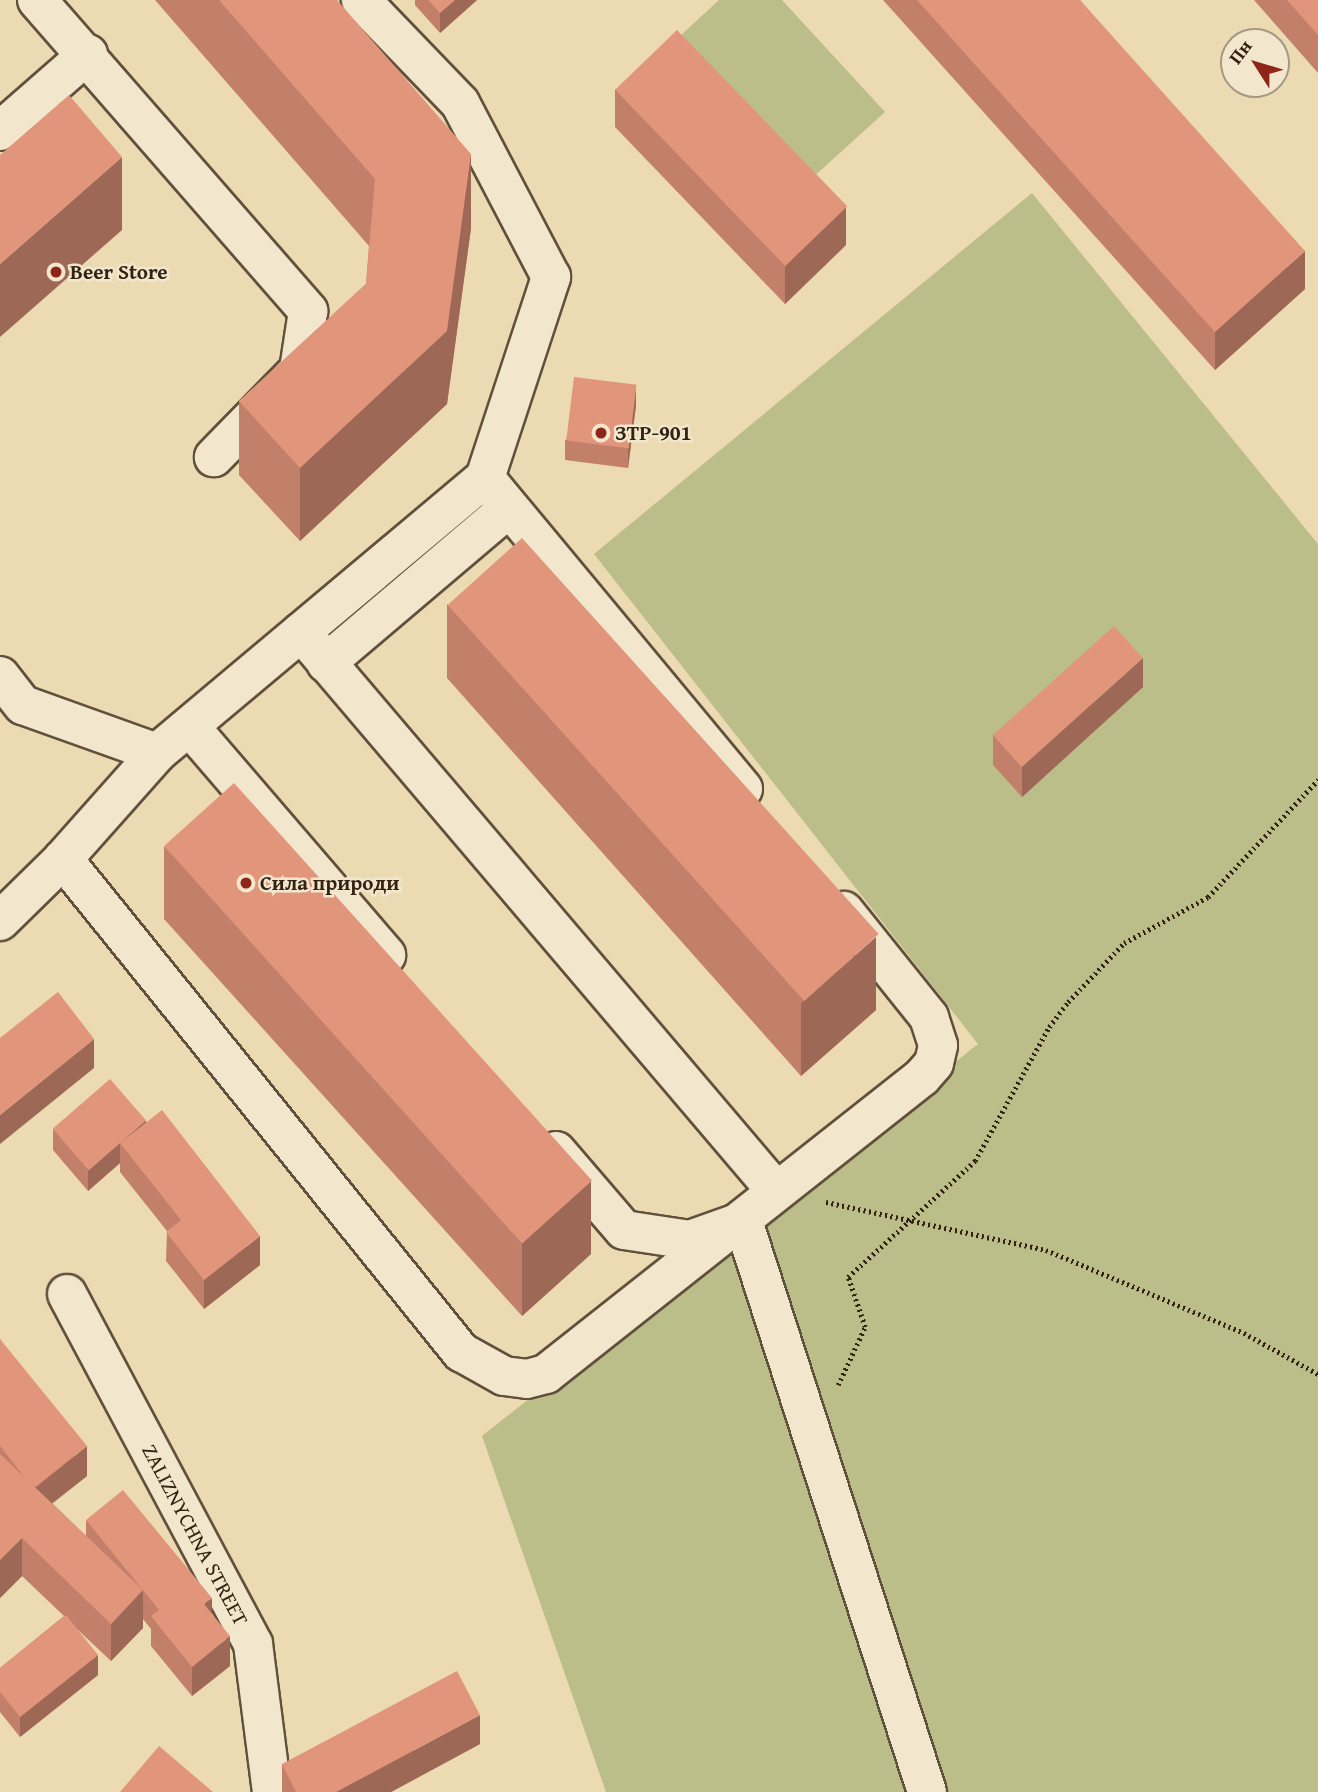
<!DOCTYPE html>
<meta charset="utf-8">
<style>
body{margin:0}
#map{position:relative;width:1318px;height:1792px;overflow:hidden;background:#ebdab2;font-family:"Gentium Book Plus",serif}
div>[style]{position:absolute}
.green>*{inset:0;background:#bcbe89}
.path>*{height:4.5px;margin-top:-2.25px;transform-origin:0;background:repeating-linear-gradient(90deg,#332213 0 2px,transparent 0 5.5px)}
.roads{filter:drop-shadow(2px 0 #61503b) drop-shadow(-2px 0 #61503b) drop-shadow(0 2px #61503b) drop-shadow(0 -2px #61503b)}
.minor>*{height:38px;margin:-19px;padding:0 19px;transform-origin:19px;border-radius:19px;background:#f2e7cd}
.wall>*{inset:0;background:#c2806a}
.shaded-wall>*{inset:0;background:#9e6856}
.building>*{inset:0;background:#e1957b;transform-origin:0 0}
.dots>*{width:19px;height:19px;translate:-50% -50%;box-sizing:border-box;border:4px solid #f2e7cd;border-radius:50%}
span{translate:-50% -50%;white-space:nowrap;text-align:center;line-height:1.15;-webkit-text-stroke:5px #f2e7cd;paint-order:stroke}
.poi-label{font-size:21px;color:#332213;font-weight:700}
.left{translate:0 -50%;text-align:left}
.street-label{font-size:21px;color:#332213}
.north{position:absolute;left:1220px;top:28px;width:70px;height:70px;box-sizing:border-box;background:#f2e7cd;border:2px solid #a69883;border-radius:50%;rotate:307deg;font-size:19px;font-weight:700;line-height:28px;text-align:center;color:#332213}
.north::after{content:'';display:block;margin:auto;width:24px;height:32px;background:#8f2418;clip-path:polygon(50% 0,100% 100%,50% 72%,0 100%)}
</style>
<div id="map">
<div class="green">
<i style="clip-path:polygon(719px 0,782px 0,885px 112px,811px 179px,680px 36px)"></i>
<i style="clip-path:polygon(1032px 193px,1318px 544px,1318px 1792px,606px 1792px,482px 1436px,978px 1044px,594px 554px)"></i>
</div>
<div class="path">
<i style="left:826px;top:1202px;width:225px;rotate:12.3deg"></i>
<i style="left:1046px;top:1250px;width:215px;rotate:22.7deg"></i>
<i style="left:1244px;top:1333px;width:85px;rotate:29deg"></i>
<i style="left:838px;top:1385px;width:64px;rotate:-65deg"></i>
<i style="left:865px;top:1327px;width:53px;rotate:-108.8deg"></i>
<i style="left:848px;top:1277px;width:172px;rotate:-42.4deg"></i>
<i style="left:975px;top:1161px;width:153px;rotate:-61.1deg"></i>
<i style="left:1049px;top:1027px;width:31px;rotate:-53deg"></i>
<i style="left:1068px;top:1002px;width:81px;rotate:-46.5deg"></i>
<i style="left:1124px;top:943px;width:96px;rotate:-28.7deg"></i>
<i style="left:1208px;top:897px;width:161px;rotate:-46.8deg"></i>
</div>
<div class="roads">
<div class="minor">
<i style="left:37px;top:0;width:413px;rotate:48.9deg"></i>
<i style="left:308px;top:311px;width:60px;rotate:98.7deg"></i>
<i style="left:299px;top:370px;width:122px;rotate:134.3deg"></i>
<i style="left:0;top:131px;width:117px;rotate:-41.2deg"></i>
<i style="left:485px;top:478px;width:404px;rotate:50.3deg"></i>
<i style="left:301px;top:632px;width:734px;rotate:49.64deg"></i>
<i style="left:326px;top:663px;width:240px;rotate:-40.3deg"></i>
<i style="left:0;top:676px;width:37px;rotate:52deg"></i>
<i style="left:23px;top:705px;width:142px;rotate:19.7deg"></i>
<i style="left:157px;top:753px;width:428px;rotate:-40deg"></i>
<i style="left:485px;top:478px;width:212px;rotate:-71.8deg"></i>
<i style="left:551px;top:277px;width:196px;rotate:-117.6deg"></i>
<i style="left:460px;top:103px;width:143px;rotate:-133.9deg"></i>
<i style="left:190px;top:727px;width:301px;rotate:49.3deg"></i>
<i style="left:157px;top:753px;width:142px;rotate:131.6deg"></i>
<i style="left:63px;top:859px;width:634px;rotate:51.09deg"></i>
<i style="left:461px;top:1352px;width:49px;rotate:29.2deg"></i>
<i style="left:504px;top:1376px;width:23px;rotate:7deg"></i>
<i style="left:527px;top:1379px;width:20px;rotate:-15deg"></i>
<i style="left:546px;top:1374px;width:479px;rotate:-38.3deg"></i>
<i style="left:922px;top:1077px;width:18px;rotate:-49deg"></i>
<i style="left:934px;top:1063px;width:18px;rotate:-77deg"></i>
<i style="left:938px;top:1045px;width:29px;rotate:-108deg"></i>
<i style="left:929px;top:1017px;width:136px;rotate:-128.7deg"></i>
<i style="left:0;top:921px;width:88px;rotate:-44.5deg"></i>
<i style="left:556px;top:1151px;width:104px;rotate:49.3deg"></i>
<i style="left:624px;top:1230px;width:67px;rotate:8.6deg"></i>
<i style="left:690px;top:1240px;width:56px;rotate:-19.7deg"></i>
<i style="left:743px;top:1221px;width:600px;rotate:72.14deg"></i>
<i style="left:67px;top:1294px;width:396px;rotate:62deg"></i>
<i style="left:253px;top:1644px;width:149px;rotate:82.7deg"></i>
</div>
</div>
<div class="wall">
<i style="clip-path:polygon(155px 0,337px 0,471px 228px,447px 404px,300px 541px,239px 475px,239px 401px,366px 284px,369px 246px)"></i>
<i style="clip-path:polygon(415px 0,477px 0,440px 33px,415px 5px)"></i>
<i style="clip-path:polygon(883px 0,1080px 0,1305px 289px,1215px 370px)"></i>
<i style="clip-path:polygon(1254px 0,1318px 0,1318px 73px)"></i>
<i style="clip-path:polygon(615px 89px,846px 245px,785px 304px,615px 127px)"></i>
<i style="clip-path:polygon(636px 405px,628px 468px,565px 460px,565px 440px)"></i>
<i style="clip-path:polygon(447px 604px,876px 1010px,801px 1076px,447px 678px)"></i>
<i style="clip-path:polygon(1143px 687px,1022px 797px,993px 765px,993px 735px)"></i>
<i style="clip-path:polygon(164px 846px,591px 1254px,522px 1316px,164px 919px)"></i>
<i style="clip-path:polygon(146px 1122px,260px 1265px,204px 1309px,166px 1261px,167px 1231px,120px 1172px,120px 1163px,88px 1191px,53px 1150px,53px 1130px)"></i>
<i style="clip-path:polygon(0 1339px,87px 1476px,52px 1503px,86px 1536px,86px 1520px,212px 1614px,230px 1666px,192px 1696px,151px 1646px,151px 1629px,143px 1619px,143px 1628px,111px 1661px,77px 1629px,98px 1675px,20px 1737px,0 1712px,0 1668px,64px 1616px,22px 1576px,0 1598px)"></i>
<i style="clip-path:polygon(480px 1744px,391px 1792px,282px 1792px,282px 1764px)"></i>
</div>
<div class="shaded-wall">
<i style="clip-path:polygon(455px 0,477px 0,440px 33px,440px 13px)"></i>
<i style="clip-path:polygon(471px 154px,471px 228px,447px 404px,300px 541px,300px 468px)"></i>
<i style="clip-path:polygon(122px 157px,122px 230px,0 337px,0 264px)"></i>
<i style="clip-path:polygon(846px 207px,846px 245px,785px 304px,785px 266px)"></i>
<i style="clip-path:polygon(1305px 251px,1305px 289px,1215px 370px,1215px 332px)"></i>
<i style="clip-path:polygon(636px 385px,636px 405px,628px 468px,628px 448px)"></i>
<i style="clip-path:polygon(1143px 658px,1143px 687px,1022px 797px,1022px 767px)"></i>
<i style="clip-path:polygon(876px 937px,876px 1010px,801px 1076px,801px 1003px)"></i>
<i style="clip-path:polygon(94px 1039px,94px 1068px,0 1144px,0 1115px)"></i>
<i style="clip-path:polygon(146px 1120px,146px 1140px,120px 1143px,120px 1163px,88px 1191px,88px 1171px)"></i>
<i style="clip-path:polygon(591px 1181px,591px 1254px,522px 1316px,522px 1243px)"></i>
<i style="clip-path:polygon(260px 1236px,260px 1265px,204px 1309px,204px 1280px)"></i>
<i style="clip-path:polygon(87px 1446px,87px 1476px,34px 1518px,34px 1489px)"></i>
<i style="clip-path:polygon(22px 1538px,22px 1576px,0 1598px,0 1560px)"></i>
<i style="clip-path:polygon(143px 1590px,143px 1628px,111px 1661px,111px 1624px)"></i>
<i style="clip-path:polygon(212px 1598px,212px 1627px,204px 1604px)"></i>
<i style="clip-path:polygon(230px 1636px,230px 1666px,192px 1696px,192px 1667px)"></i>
<i style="clip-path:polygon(98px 1655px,98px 1675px,20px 1737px,20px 1717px)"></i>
<i style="clip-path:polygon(480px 1715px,480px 1744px,391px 1792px,336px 1792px)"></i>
</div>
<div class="building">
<i style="clip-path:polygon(219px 0,337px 0,471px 154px,447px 331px,300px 468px,239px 401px,366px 284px,375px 179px)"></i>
<i style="clip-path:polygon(428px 0,455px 0,440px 13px)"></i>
<i style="clip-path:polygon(917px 0,1080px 0,1305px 251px,1215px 332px)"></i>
<i style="clip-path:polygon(1287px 0,1318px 0,1318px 35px)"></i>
<i style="left:677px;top:30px;width:245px;height:86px;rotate:46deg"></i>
<i style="clip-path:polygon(69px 95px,122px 157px,0 264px,0 155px)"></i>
<i style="left:574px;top:377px;width:63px;height:64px;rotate:7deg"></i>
<i style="left:522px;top:538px;width:533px;height:100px;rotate:48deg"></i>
<i style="left:1114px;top:626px;width:43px;height:163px;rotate:48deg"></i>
<i style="left:234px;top:783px;width:535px;height:94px;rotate:48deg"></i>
<i style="clip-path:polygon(58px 992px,94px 1039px,0 1115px,0 1038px)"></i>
<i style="left:110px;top:1079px;width:55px;height:76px;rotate:49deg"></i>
<i style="clip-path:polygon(162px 1110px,260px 1236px,204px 1280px,166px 1232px,181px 1220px,120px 1143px)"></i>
<i style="clip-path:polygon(0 1339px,87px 1446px,35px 1487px,25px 1478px,0 1446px)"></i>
<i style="clip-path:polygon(0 1454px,143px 1590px,111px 1624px,22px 1538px,0 1560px)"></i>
<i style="clip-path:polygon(123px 1490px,212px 1598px,204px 1604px,230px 1636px,192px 1667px,151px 1616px,159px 1610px,86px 1520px)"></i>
<i style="clip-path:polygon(66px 1615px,98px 1655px,20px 1717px,0 1692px,0 1668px)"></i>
<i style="clip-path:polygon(457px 1671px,480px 1715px,336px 1792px,296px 1792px,282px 1764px)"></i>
<i style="clip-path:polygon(159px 1746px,213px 1792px,120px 1792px)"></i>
</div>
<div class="dots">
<i style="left:56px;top:272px;background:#8f2418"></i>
<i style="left:601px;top:433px;background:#8f2418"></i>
<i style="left:246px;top:883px;background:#8f2418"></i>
</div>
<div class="poi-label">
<span class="left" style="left:70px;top:272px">Beer Store</span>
<span class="left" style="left:615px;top:433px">ЗТР-901</span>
<span class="left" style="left:260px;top:883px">Сила природи</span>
</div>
<div class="street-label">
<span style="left:195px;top:1535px;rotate:62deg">ZALIZNYCHNA STREET</span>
</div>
<div class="north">Пн</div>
</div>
